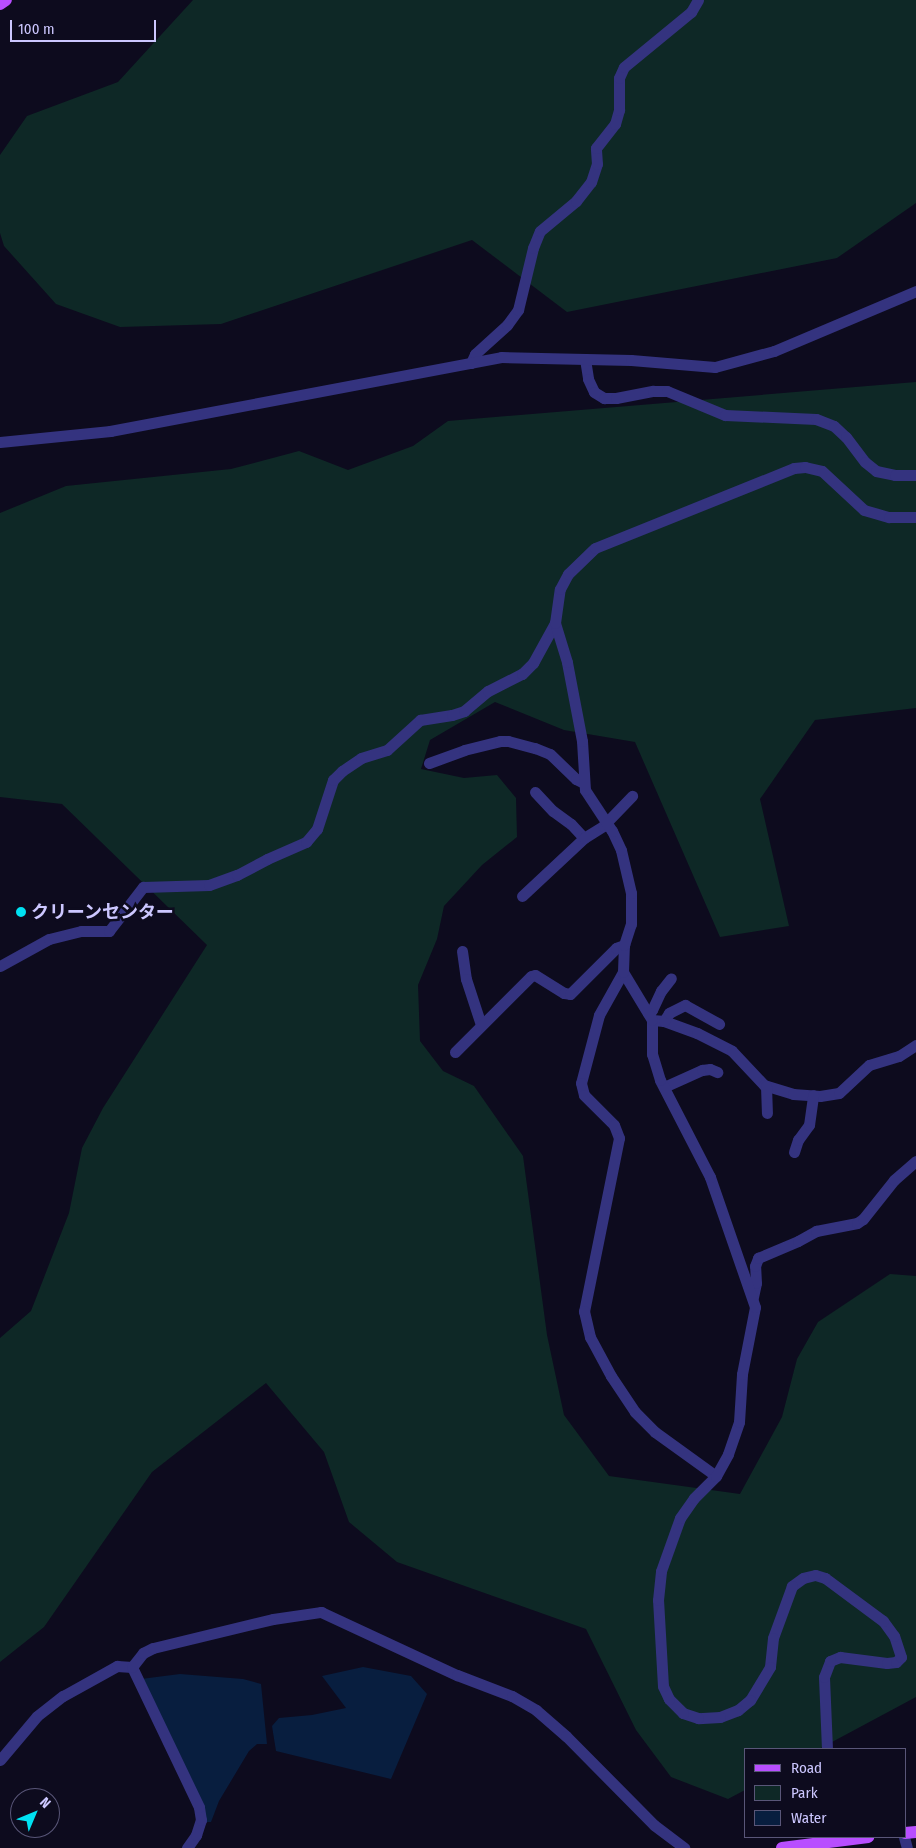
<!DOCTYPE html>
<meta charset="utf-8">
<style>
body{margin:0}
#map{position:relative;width:916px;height:1848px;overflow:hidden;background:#0d0b1e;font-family:"Fira Sans Condensed","Noto Sans JP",sans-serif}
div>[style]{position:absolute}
.green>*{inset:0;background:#0e2826}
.water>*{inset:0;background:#081e3f}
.minor>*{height:11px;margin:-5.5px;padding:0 5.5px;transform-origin:5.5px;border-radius:5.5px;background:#34337f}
.major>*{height:12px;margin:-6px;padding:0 6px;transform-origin:6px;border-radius:6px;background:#b84eff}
.dots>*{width:14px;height:14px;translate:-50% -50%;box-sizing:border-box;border:2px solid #0d0b1e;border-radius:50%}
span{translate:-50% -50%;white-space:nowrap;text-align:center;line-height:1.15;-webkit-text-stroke:5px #0d0b1e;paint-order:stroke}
.poi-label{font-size:18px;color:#ccc7ff;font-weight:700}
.left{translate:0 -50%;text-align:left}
.legend{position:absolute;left:744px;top:1748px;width:162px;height:90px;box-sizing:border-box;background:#0d0b1e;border:1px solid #595678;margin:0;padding:6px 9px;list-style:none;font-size:15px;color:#ccc7ff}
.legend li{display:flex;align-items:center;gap:10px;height:25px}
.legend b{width:25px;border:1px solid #595678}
.north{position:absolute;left:10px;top:1788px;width:50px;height:50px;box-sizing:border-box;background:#0d0b1e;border:1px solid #595678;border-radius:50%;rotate:45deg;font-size:14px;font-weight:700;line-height:20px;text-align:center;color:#ccc7ff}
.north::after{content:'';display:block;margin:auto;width:18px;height:22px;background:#00e1f2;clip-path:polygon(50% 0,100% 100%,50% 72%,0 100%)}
.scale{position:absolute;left:10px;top:20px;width:146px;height:22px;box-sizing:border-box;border:2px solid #ccc7ff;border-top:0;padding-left:6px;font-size:15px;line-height:18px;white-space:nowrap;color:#ccc7ff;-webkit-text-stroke:4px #0d0b1e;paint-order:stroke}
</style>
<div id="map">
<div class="green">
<i style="clip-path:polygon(193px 0,916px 0,916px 203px,837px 258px,567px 312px,472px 240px,221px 324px,120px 327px,56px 304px,4px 246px,0 233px,0 155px,27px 116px,118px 82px)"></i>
<i style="clip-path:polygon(916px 382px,916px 708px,815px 720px,760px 799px,789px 926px,720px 937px,635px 742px,564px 730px,495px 702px,430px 740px,421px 769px,464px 778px,497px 775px,516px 798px,517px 837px,482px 865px,444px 906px,437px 939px,418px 985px,420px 1041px,443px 1071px,474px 1086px,523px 1156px,547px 1335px,564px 1415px,609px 1476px,740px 1494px,782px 1417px,797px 1359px,818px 1322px,890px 1274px,916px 1276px,916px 1697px,819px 1749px,745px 1749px,745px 1790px,728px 1799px,671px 1777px,636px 1730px,586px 1629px,397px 1562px,349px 1522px,324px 1452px,266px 1383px,152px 1472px,44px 1627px,0 1662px,0 1338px,31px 1311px,69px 1213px,82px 1148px,103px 1108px,207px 945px,62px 804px,0 797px,0 513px,66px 486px,231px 469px,299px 451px,348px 470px,413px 446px,448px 421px)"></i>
</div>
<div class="water">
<i style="clip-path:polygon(363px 1667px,411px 1676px,427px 1694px,391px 1779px,276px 1751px,272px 1726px,279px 1718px,312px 1715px,346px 1708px,322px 1676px)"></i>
<i style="clip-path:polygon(180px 1674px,243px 1679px,261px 1684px,267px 1744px,257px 1744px,249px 1751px,219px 1801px,211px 1822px,207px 1822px,141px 1679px)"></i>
</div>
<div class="minor">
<i style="left:585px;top:359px;width:20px;rotate:81deg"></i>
<i style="left:588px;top:379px;width:14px;rotate:65deg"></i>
<i style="left:594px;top:392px;width:12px;rotate:31deg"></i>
<i style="left:604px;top:398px;width:12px"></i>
<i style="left:616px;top:398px;width:38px;rotate:-11deg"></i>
<i style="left:653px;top:391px;width:14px"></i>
<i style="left:667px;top:391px;width:63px;rotate:22.5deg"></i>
<i style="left:725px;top:415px;width:91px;rotate:2.5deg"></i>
<i style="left:816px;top:419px;width:19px;rotate:21deg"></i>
<i style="left:834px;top:426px;width:16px;rotate:43deg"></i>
<i style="left:846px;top:437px;width:31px;rotate:53deg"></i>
<i style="left:865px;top:462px;width:14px;rotate:39deg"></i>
<i style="left:876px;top:471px;width:19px;rotate:12deg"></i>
<i style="left:895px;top:475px;width:21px"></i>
<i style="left:471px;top:363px;width:10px;rotate:-66deg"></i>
<i style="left:475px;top:354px;width:43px;rotate:-42.2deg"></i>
<i style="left:507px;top:325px;width:19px;rotate:-54deg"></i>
<i style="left:518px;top:310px;width:64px;rotate:-76.4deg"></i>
<i style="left:533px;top:248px;width:18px;rotate:-68deg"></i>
<i style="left:540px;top:231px;width:47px;rotate:-39.8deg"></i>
<i style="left:576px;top:201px;width:24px;rotate:-52deg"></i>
<i style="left:591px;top:182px;width:19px;rotate:-72deg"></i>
<i style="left:597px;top:164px;width:16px;rotate:-94deg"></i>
<i style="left:596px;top:148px;width:31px;rotate:-52deg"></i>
<i style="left:615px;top:124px;width:15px;rotate:-74deg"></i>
<i style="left:619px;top:110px;width:32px;rotate:-90deg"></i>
<i style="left:619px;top:78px;width:12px;rotate:-66deg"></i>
<i style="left:624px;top:67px;width:87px;rotate:-39.4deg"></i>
<i style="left:691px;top:12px;width:14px;rotate:-60deg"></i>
<i style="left:0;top:442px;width:111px;rotate:-5.7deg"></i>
<i style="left:110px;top:431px;width:398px;rotate:-10.7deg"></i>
<i style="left:501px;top:357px;width:130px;rotate:1.3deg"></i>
<i style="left:631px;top:360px;width:84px;rotate:4.8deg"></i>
<i style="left:715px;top:367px;width:61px;rotate:-15.2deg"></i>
<i style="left:774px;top:351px;width:154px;rotate:-22.9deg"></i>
<i style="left:429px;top:763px;width:37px;rotate:-20deg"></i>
<i style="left:464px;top:750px;width:37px;rotate:-14deg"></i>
<i style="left:500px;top:741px;width:8px"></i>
<i style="left:508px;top:741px;width:28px;rotate:15deg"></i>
<i style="left:535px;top:748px;width:16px;rotate:22deg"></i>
<i style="left:550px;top:754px;width:36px;rotate:44deg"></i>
<i style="left:576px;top:779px;width:9px;rotate:27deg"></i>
<i style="left:535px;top:792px;width:26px;rotate:47deg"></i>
<i style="left:553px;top:811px;width:22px;rotate:36deg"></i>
<i style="left:571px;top:824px;width:19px;rotate:47deg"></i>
<i style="left:522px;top:896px;width:85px;rotate:-43.1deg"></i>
<i style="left:584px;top:838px;width:22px;rotate:-32deg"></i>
<i style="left:603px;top:826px;width:42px;rotate:-46deg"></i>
<i style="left:462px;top:951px;width:28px;rotate:82deg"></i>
<i style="left:466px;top:979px;width:48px;rotate:71.9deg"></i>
<i style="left:0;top:966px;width:56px;rotate:-28.9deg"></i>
<i style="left:49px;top:939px;width:33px;rotate:-14deg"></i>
<i style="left:81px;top:931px;width:28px"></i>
<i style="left:109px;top:931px;width:56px;rotate:-52.3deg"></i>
<i style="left:143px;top:887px;width:66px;rotate:-1.7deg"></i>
<i style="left:209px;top:885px;width:30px;rotate:-20deg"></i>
<i style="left:237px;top:875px;width:34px;rotate:-28deg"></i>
<i style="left:267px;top:859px;width:43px;rotate:-23.6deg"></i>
<i style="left:306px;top:842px;width:17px;rotate:-50deg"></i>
<i style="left:317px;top:829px;width:52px;rotate:-71.9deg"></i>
<i style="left:333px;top:780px;width:13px;rotate:-45deg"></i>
<i style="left:342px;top:771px;width:23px;rotate:-34deg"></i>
<i style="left:361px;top:758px;width:27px;rotate:-17deg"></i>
<i style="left:387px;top:750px;width:45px;rotate:-42.3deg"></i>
<i style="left:420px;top:720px;width:32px;rotate:-9deg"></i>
<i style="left:452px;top:715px;width:13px;rotate:-18deg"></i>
<i style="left:464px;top:711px;width:31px;rotate:-40deg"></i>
<i style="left:488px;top:691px;width:38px;rotate:-27deg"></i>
<i style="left:522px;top:674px;width:16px;rotate:-45deg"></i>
<i style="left:533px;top:663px;width:46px;rotate:-61.2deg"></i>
<i style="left:623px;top:972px;width:49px;rotate:119.2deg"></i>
<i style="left:599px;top:1015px;width:70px;rotate:104.8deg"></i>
<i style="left:581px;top:1083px;width:12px;rotate:76deg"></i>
<i style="left:584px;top:1095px;width:42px;rotate:45deg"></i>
<i style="left:614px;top:1125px;width:14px;rotate:69deg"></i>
<i style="left:619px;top:1138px;width:177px;rotate:101.4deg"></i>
<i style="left:584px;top:1311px;width:27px;rotate:77deg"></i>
<i style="left:590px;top:1337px;width:44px;rotate:61.7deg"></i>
<i style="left:611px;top:1376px;width:43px;rotate:56.3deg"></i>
<i style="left:635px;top:1412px;width:28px;rotate:45deg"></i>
<i style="left:655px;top:1432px;width:75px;rotate:35.8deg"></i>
<i style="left:648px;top:1013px;width:5px;rotate:-37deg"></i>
<i style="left:652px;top:1010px;width:21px;rotate:-65deg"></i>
<i style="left:661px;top:991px;width:16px;rotate:-52deg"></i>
<i style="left:652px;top:1020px;width:12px;rotate:5deg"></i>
<i style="left:664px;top:1021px;width:35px;rotate:20deg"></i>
<i style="left:697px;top:1033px;width:39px;rotate:27deg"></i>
<i style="left:732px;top:1051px;width:47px;rotate:46.7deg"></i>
<i style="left:764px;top:1085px;width:30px;rotate:17deg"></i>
<i style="left:793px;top:1094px;width:27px;rotate:4deg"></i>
<i style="left:820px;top:1096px;width:19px;rotate:-9deg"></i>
<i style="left:839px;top:1093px;width:41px;rotate:-43deg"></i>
<i style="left:869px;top:1065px;width:31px;rotate:-17deg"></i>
<i style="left:899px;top:1056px;width:20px;rotate:-33deg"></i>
<i style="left:664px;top:1021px;width:9px;rotate:-58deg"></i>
<i style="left:669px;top:1013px;width:18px;rotate:-27deg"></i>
<i style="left:685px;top:1005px;width:39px;rotate:29deg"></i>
<i style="left:455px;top:1052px;width:107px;rotate:-45deg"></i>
<i style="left:531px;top:976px;width:4px;rotate:-14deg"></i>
<i style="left:535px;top:975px;width:34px;rotate:32deg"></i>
<i style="left:564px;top:993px;width:6px;rotate:9deg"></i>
<i style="left:570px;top:994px;width:65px;rotate:-45deg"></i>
<i style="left:616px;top:948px;width:9px;rotate:-21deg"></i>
<i style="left:766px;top:1086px;width:27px;rotate:88deg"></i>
<i style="left:664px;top:1087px;width:42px;rotate:-24.1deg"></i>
<i style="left:702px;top:1070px;width:8px;rotate:-7deg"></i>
<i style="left:710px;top:1069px;width:8px;rotate:23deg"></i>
<i style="left:794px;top:1152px;width:13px;rotate:-72deg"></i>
<i style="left:798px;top:1140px;width:19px;rotate:-54deg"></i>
<i style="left:809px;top:1125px;width:30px;rotate:-82deg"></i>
<i style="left:753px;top:1297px;width:14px;rotate:-78deg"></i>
<i style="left:756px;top:1283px;width:17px;rotate:-93deg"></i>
<i style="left:755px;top:1266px;width:9px;rotate:-69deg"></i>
<i style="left:758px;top:1258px;width:43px;rotate:-23deg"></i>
<i style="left:798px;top:1241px;width:21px;rotate:-29deg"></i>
<i style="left:816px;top:1231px;width:42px;rotate:-11deg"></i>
<i style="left:857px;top:1223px;width:7px;rotate:-34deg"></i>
<i style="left:863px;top:1219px;width:50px;rotate:-51.5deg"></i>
<i style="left:894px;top:1180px;width:29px;rotate:-41deg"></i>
<i style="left:827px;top:1749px;width:72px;rotate:-92.4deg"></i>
<i style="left:824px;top:1677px;width:17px;rotate:-69deg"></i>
<i style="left:830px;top:1661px;width:11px;rotate:-22deg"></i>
<i style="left:840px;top:1657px;width:47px;rotate:7.3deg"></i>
<i style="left:887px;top:1663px;width:9px;rotate:-6deg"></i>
<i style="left:896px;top:1662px;width:7px;rotate:-45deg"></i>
<i style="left:901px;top:1657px;width:22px;rotate:-108deg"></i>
<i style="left:894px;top:1636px;width:19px;rotate:-126deg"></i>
<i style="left:883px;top:1621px;width:72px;rotate:-143.4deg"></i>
<i style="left:825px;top:1578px;width:10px;rotate:-163deg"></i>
<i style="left:815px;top:1575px;width:12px;rotate:166deg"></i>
<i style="left:803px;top:1578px;width:14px;rotate:144deg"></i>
<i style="left:792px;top:1586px;width:55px;rotate:110.1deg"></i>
<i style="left:773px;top:1638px;width:29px;rotate:96deg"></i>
<i style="left:770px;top:1667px;width:39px;rotate:121deg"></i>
<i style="left:750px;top:1700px;width:16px;rotate:140deg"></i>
<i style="left:738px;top:1710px;width:19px;rotate:159deg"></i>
<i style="left:720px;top:1717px;width:22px;rotate:177deg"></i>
<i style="left:698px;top:1718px;width:16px;rotate:-162deg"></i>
<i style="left:683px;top:1713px;width:20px;rotate:-135deg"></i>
<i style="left:669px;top:1699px;width:14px;rotate:-115deg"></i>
<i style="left:663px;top:1686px;width:86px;rotate:-93.3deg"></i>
<i style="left:658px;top:1600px;width:29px;rotate:-84deg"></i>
<i style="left:661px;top:1571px;width:56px;rotate:-70.3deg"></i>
<i style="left:680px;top:1518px;width:24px;rotate:-55deg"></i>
<i style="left:694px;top:1498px;width:31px;rotate:-45deg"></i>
<i style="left:716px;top:1476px;width:25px;rotate:-61deg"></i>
<i style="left:728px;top:1454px;width:34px;rotate:-71deg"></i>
<i style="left:739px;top:1422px;width:48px;rotate:-86.4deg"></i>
<i style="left:742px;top:1374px;width:68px;rotate:-79deg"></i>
<i style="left:755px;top:1307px;width:138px;rotate:-109.1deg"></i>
<i style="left:710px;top:1177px;width:109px;rotate:-117.3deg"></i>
<i style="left:660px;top:1080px;width:27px;rotate:-107deg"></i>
<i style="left:652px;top:1054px;width:34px;rotate:-90deg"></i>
<i style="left:652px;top:1020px;width:56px;rotate:-121.1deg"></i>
<i style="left:623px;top:972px;width:27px;rotate:-88deg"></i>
<i style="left:624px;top:945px;width:22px;rotate:-72deg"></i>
<i style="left:631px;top:924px;width:31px;rotate:-90deg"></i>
<i style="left:631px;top:893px;width:44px;rotate:-103.1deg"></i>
<i style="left:621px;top:850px;width:21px;rotate:-115deg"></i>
<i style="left:612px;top:831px;width:49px;rotate:-123.4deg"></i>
<i style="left:585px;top:790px;width:49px;rotate:-93.5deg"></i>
<i style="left:582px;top:741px;width:80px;rotate:-100.8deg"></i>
<i style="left:567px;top:662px;width:41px;rotate:-107.1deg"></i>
<i style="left:555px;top:623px;width:34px;rotate:-82deg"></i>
<i style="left:560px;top:589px;width:17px;rotate:-62deg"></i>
<i style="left:568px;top:574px;width:37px;rotate:-44deg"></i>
<i style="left:595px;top:548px;width:214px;rotate:-21.9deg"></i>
<i style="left:794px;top:468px;width:11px;rotate:-5deg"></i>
<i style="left:805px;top:467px;width:17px;rotate:13deg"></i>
<i style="left:822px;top:471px;width:57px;rotate:42.9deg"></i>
<i style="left:864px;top:510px;width:26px;rotate:16deg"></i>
<i style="left:889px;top:517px;width:27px"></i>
<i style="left:0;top:1760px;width:57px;rotate:-49.9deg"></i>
<i style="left:37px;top:1716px;width:33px;rotate:-38deg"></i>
<i style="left:63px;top:1696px;width:62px;rotate:-29.1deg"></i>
<i style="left:117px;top:1666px;width:15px;rotate:4deg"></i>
<i style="left:904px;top:1837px;width:11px;rotate:75deg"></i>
<i style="left:187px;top:1848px;width:16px;rotate:-55deg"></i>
<i style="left:196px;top:1835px;width:16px;rotate:-72deg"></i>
<i style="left:201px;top:1820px;width:13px;rotate:-99deg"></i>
<i style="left:199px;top:1807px;width:155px;rotate:-115.6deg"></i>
<i style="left:132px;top:1667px;width:18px;rotate:-52deg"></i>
<i style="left:143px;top:1653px;width:11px;rotate:-27deg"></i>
<i style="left:153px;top:1648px;width:123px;rotate:-13.6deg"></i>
<i style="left:273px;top:1619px;width:49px;rotate:-8.3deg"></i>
<i style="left:321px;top:1612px;width:150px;rotate:24.9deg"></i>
<i style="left:457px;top:1675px;width:59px;rotate:20.9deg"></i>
<i style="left:512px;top:1696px;width:28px;rotate:30deg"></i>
<i style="left:536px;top:1710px;width:40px;rotate:41deg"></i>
<i style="left:566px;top:1736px;width:125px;rotate:45.3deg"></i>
<i style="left:654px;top:1825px;width:38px;rotate:37deg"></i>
</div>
<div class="major">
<i style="left:0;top:4px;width:7px;rotate:-34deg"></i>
<i style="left:905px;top:1833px;width:11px;rotate:-5deg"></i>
<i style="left:782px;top:1848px;width:87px;rotate:-7.3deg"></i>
</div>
<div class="dots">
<i style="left:21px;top:912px;background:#00e1f2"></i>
</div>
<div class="poi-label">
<span class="left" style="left:31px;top:912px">クリーンセンター</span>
</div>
<ul class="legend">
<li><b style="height:6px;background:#b84eff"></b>Road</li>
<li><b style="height:14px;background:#0e2826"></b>Park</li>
<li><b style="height:14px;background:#081e3f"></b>Water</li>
</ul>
<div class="north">N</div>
<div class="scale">100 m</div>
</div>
